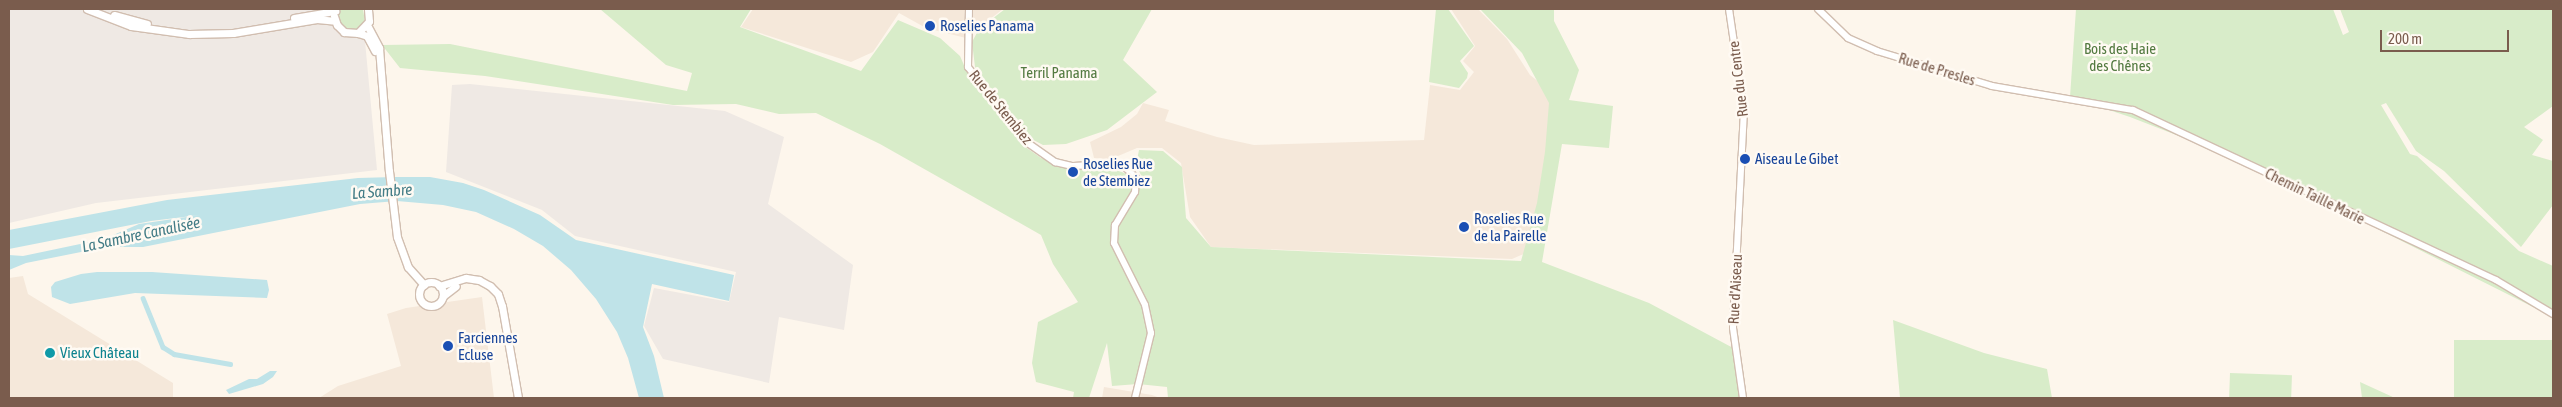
<!DOCTYPE html>
<meta charset="utf-8">
<style>
body{margin:0}
#map{position:relative;width:2562px;height:407px;overflow:hidden;background:#fdf6ec;font-family:"Asap Condensed",sans-serif}
div>[style]{position:absolute}
.residential>*{inset:0;background:#f5e8da}
.industrial>*{inset:0;background:#efe9e4}
.green>*{inset:0;background:#d8ecc9;transform-origin:0 0}
.water>*{inset:0;background:#bfe3e8}
.canal>*{height:4.5px;margin:-2.25px;padding:0 2.25px;transform-origin:2.25px;border-radius:2.25px;background:#bfe3e8}
.roads{filter:drop-shadow(1px 0 #d1beb0) drop-shadow(-1px 0 #d1beb0) drop-shadow(0 1px #d1beb0) drop-shadow(0 -1px #d1beb0)}
.tertiary>*{height:6px;margin:-3px;padding:0 3px;transform-origin:3px;border-radius:3px;background:#fff}
.secondary>*{height:7px;margin:-3.5px;padding:0 3.5px;transform-origin:3.5px;border-radius:3.5px;background:#fff}
.secondary>.ring{margin:-3.5px;padding:0;box-sizing:content-box;background:none;border:7px solid #fff;border-radius:50%}
.dots>*{width:14px;height:14px;translate:-50% -50%;box-sizing:border-box;border:2px solid #fffaf3;border-radius:50%}
span{translate:-50% -50%;white-space:nowrap;text-align:center;line-height:1.15;-webkit-text-stroke:5px #fffaf3;paint-order:stroke}
.transit-label{font-size:15px;color:#164399}
.left{translate:0 -50%;text-align:left}
.park-label{font-size:15px;color:#537a41}
.street-label{font-size:15px;color:#7a5c4d}
.culture-label{font-size:15px;color:#0d838f}
.water-label{font-size:16px;color:#437c86;font-style:italic}
.frame{position:absolute;inset:0;border:10px solid #7a5c4d;pointer-events:none}
.scale{position:absolute;left:2380px;top:30px;width:129px;height:22px;box-sizing:border-box;border:2px solid #7a5c4d;border-top:0;padding-left:6px;font-size:15px;line-height:18px;white-space:nowrap;color:#7a5c4d;-webkit-text-stroke:4px #fffaf3;paint-order:stroke}
</style>
<div id="map">
<div class="residential">
<i style="clip-path:polygon(753px 9px,1003px 9px,966px 38px,926px 28px,899px 13px,873px 52px,851px 62px,741px 27px)"></i>
<i style="clip-path:polygon(1451px 9px,1478px 9px,1507px 39px,1530px 75px,1544px 86px,1555px 107px,1535px 249px,1512px 259px,1211px 247px,1190px 217px,1181px 163px,1162px 148px,1137px 148px,1111px 159px,1094px 158px,1090px 142px,1121px 127px,1137px 114px,1143px 103px,1169px 110px,1165px 121px,1217px 137px,1254px 145px,1424px 140px,1430px 85px,1460px 90px,1474px 72px,1463px 61px,1475px 46px)"></i>
<i style="clip-path:polygon(23px 276px,28px 294px,173px 383px,173px 398px,9px 398px,9px 278px)"></i>
<i style="clip-path:polygon(482px 297px,494px 398px,319px 398px,338px 386px,401px 366px,387px 314px,406px 308px)"></i>
<i style="clip-path:polygon(1104px 387px,1152px 395px,1160px 398px,1102px 398px)"></i>
</div>
<div class="industrial">
<i style="clip-path:polygon(9px 9px,362px 9px,377px 170px,96px 203px,9px 223px)"></i>
<i style="clip-path:polygon(470px 84px,725px 111px,784px 137px,768px 204px,853px 265px,844px 330px,779px 317px,769px 383px,663px 359px,644px 326px,654px 288px,729px 302px,736px 272px,575px 236px,542px 210px,446px 172px,452px 85px)"></i>
</div>
<div class="green">
<i style="clip-path:polygon(340px 9px,363px 9px,365px 22px,355px 30px,345px 29px,337px 18px)"></i>
<i style="clip-path:polygon(600px 9px,751px 9px,740px 27px,861px 71px,898px 20px,940px 38px,960px 56px,967px 72px,1021px 144px,1041px 158px,1063px 166px,1112px 167px,1128px 175px,1138px 192px,1142px 177px,1136px 165px,1139px 150px,1163px 151px,1182px 167px,1186px 218px,1211px 247px,1521px 261px,1537px 203px,1545px 152px,1549px 103px,1522px 53px,1480px 9px,1554px 9px,1554px 21px,1579px 70px,1569px 100px,1613px 106px,1609px 148px,1562px 144px,1542px 262px,1649px 303px,1735px 349px,1743px 398px,1168px 398px,1167px 387px,1138px 384px,1112px 386px,1107px 343px,1089px 398px,1073px 398px,1074px 392px,1036px 382px,1032px 363px,1038px 322px,1078px 302px,1053px 264px,1041px 235px,880px 144px,816px 113px,779px 114px,736px 104px,673px 105px,485px 76px,400px 68px,382px 45px,450px 44px,687px 91px,692px 73px,666px 65px)"></i>
<i style="clip-path:polygon(1005px 9px,1152px 9px,1123px 60px,1157px 92px,1107px 130px,1066px 144px,1043px 145px,1026px 136px,975px 67px,972px 42px,979px 29px)"></i>
<i style="clip-path:polygon(1436px 9px,1448px 9px,1474px 46px,1460px 61px,1468px 73px,1467px 78px,1459px 88px,1429px 82px)"></i>
<i style="clip-path:polygon(2076px 9px,2333px 9px,2343px 35px,2349px 32px,2340px 9px,2553px 9px,2553px 106px,2524px 127px,2543px 140px,2532px 155px,2553px 161px,2553px 205px,2521px 247px,2444px 171px,2416px 151px,2386px 103px,2381px 105px,2410px 154px,2417px 156px,2519px 251px,2553px 266px,2553px 317px,2346px 213px,2202px 145px,2130px 117px,2070px 97px)"></i>
<i style="clip-path:polygon(1893px 320px,1984px 353px,2047px 369px,2052px 398px,1900px 398px)"></i>
<i style="left:2553px;top:340px;width:58px;height:99px;rotate:90deg"></i>
<i style="left:2230px;top:373px;width:62px;height:25px;rotate:2deg"></i>
<i style="clip-path:polygon(2360px 382px,2395px 398px,2362px 398px)"></i>
</div>
<div class="water">
<i style="clip-path:polygon(394px 177px,430px 177px,463px 183px,484px 190px,540px 215px,576px 240px,734px 275px,729px 301px,652px 284px,643px 327px,654px 356px,664px 398px,639px 398px,628px 358px,617px 332px,596px 299px,571px 270px,543px 246px,514px 229px,476px 212px,443px 205px,397px 201px,360px 204px,143px 247px,106px 247px,26px 263px,9px 270px,9px 255px,23px 256px,104px 239px,139px 224px,200px 215px,151px 221px,9px 249px,9px 230px,167px 200px,358px 178px)"></i>
<i style="clip-path:polygon(97px 272px,152px 272px,267px 280px,269px 290px,267px 298px,135px 293px,70px 304px,52px 297px,51px 287px,55px 282px,81px 274px)"></i>
<i style="clip-path:polygon(270px 371px,277px 371px,273px 377px,263px 384px,229px 394px,226px 390px,249px 379px,257px 379px)"></i>
</div>
<div class="canal">
<i style="left:143px;top:298px;width:53px;rotate:67.8deg"></i>
<i style="left:163px;top:347px;width:13px;rotate:32deg"></i>
<i style="left:174px;top:354px;width:57px;rotate:10.1deg"></i>
</div>
<div class="roads">
<div class="tertiary">
<i style="left:969px;top:9px;width:58px;rotate:91deg"></i>
<i style="left:968px;top:67px;width:93px;rotate:52.4deg"></i>
<i style="left:1025px;top:141px;width:37px;rotate:35deg"></i>
<i style="left:1055px;top:162px;width:18px;rotate:13deg"></i>
<i style="left:1073px;top:166px;width:39px;rotate:-3deg"></i>
<i style="left:1112px;top:164px;width:13px;rotate:13deg"></i>
<i style="left:1125px;top:167px;width:16px;rotate:45deg"></i>
<i style="left:1136px;top:178px;width:14px;rotate:94deg"></i>
<i style="left:1135px;top:192px;width:39px;rotate:121deg"></i>
<i style="left:1115px;top:225px;width:18px;rotate:93deg"></i>
<i style="left:1114px;top:243px;width:69px;rotate:63.4deg"></i>
<i style="left:1145px;top:305px;width:29px;rotate:78deg"></i>
<i style="left:1151px;top:333px;width:67px;rotate:103.8deg"></i>
<i style="left:1729px;top:9px;width:102px;rotate:81.6deg"></i>
<i style="left:1744px;top:110px;width:218px;rotate:92.9deg"></i>
<i style="left:1733px;top:328px;width:71px;rotate:81.9deg"></i>
<i style="left:1818px;top:9px;width:42px;rotate:44deg"></i>
<i style="left:1848px;top:38px;width:32px;rotate:24deg"></i>
<i style="left:1877px;top:51px;width:120px;rotate:16.9deg"></i>
<i style="left:1992px;top:86px;width:143px;rotate:9.7deg"></i>
<i style="left:2133px;top:110px;width:401px;rotate:25.1deg"></i>
<i style="left:2496px;top:280px;width:66px;rotate:30.8deg"></i>
</div>
<div class="secondary">
<i style="left:87px;top:9px;width:47px;rotate:21.1deg"></i>
<i style="left:131px;top:26px;width:59px;rotate:7.9deg"></i>
<i style="left:189px;top:34px;width:44px;rotate:-1.3deg"></i>
<i style="left:233px;top:33px;width:85px;rotate:-9.5deg"></i>
<i style="left:317px;top:19px;width:18px;rotate:6deg"></i>
<i style="left:114px;top:15px;width:34px;rotate:15deg"></i>
<i style="left:334px;top:16px;width:9px;rotate:72deg"></i>
<i style="left:337px;top:25px;width:10px;rotate:45deg"></i>
<i style="left:344px;top:32px;width:14px;rotate:4deg"></i>
<i style="left:358px;top:33px;width:16px;rotate:-47deg"></i>
<i style="left:369px;top:21px;width:12px;rotate:-95deg"></i>
<i style="left:294px;top:18px;width:42px;rotate:-9.7deg"></i>
<i style="left:367px;top:25px;width:26px;rotate:62deg"></i>
<i style="left:379px;top:48px;width:123px;rotate:85.4deg"></i>
<i style="left:389px;top:171px;width:66px;rotate:83.1deg"></i>
<i style="left:397px;top:237px;width:32px;rotate:70deg"></i>
<i style="left:408px;top:267px;width:24px;rotate:48deg"></i>
<i style="left:358px;top:33px;width:9px;rotate:18deg"></i>
<i style="left:367px;top:36px;width:17px;rotate:62deg"></i>
<i class="ring" style="left:419px;top:282px;width:17px;height:17px"></i>
<i style="left:439px;top:286px;width:28px;rotate:-17deg"></i>
<i style="left:466px;top:278px;width:13px;rotate:9deg"></i>
<i style="left:479px;top:280px;width:13px;rotate:29deg"></i>
<i style="left:490px;top:286px;width:11px;rotate:45deg"></i>
<i style="left:498px;top:294px;width:13px;rotate:72deg"></i>
<i style="left:502px;top:306px;width:93px;rotate:80.1deg"></i>
<i style="left:443px;top:296px;width:16px;rotate:-38deg"></i>
</div>
</div>
<div class="dots">
<i style="left:930px;top:26px;background:#1a4fb4"></i>
<i style="left:1745px;top:159px;background:#1a4fb4"></i>
<i style="left:1073px;top:172px;background:#1a4fb4"></i>
<i style="left:1464px;top:227px;background:#1a4fb4"></i>
<i style="left:448px;top:346px;background:#1a4fb4"></i>
<i style="left:50px;top:353px;background:#0f9aa8"></i>
</div>
<div class="transit-label">
<span class="left" style="left:940px;top:26px">Roselies Panama</span>
<span class="left" style="left:1755px;top:159px">Aiseau Le Gibet</span>
<span class="left" style="left:1083px;top:172px">Roselies Rue<br>de Stembiez</span>
<span class="left" style="left:1474px;top:227px">Roselies Rue<br>de la Pairelle</span>
<span class="left" style="left:458px;top:346px">Farciennes<br>Ecluse</span>
</div>
<div class="park-label">
<span style="left:2120px;top:57px">Bois des Haie<br>des Chênes</span>
<span style="left:1059px;top:73px">Terril Panama</span>
</div>
<div class="street-label">
<span style="left:1937px;top:69px;rotate:17deg">Rue de Presles</span>
<span style="left:1738px;top:79px;rotate:-97deg">Rue du Centre</span>
<span style="left:1001px;top:107px;rotate:51deg">Rue de Stembiez</span>
<span style="left:2315px;top:196px;rotate:26deg">Chemin Taille Marie</span>
<span style="left:1735px;top:289px;rotate:-87deg">Rue d'Aiseau</span>
</div>
<div class="culture-label">
<span class="left" style="left:60px;top:353px">Vieux Château</span>
</div>
<div class="water-label">
<span style="left:382px;top:191px;rotate:-4deg">La Sambre</span>
<span style="left:141px;top:234px;rotate:-12deg">La Sambre Canalisée</span>
</div>
<div class="frame"></div>
<div class="scale">200 m</div>
</div>
